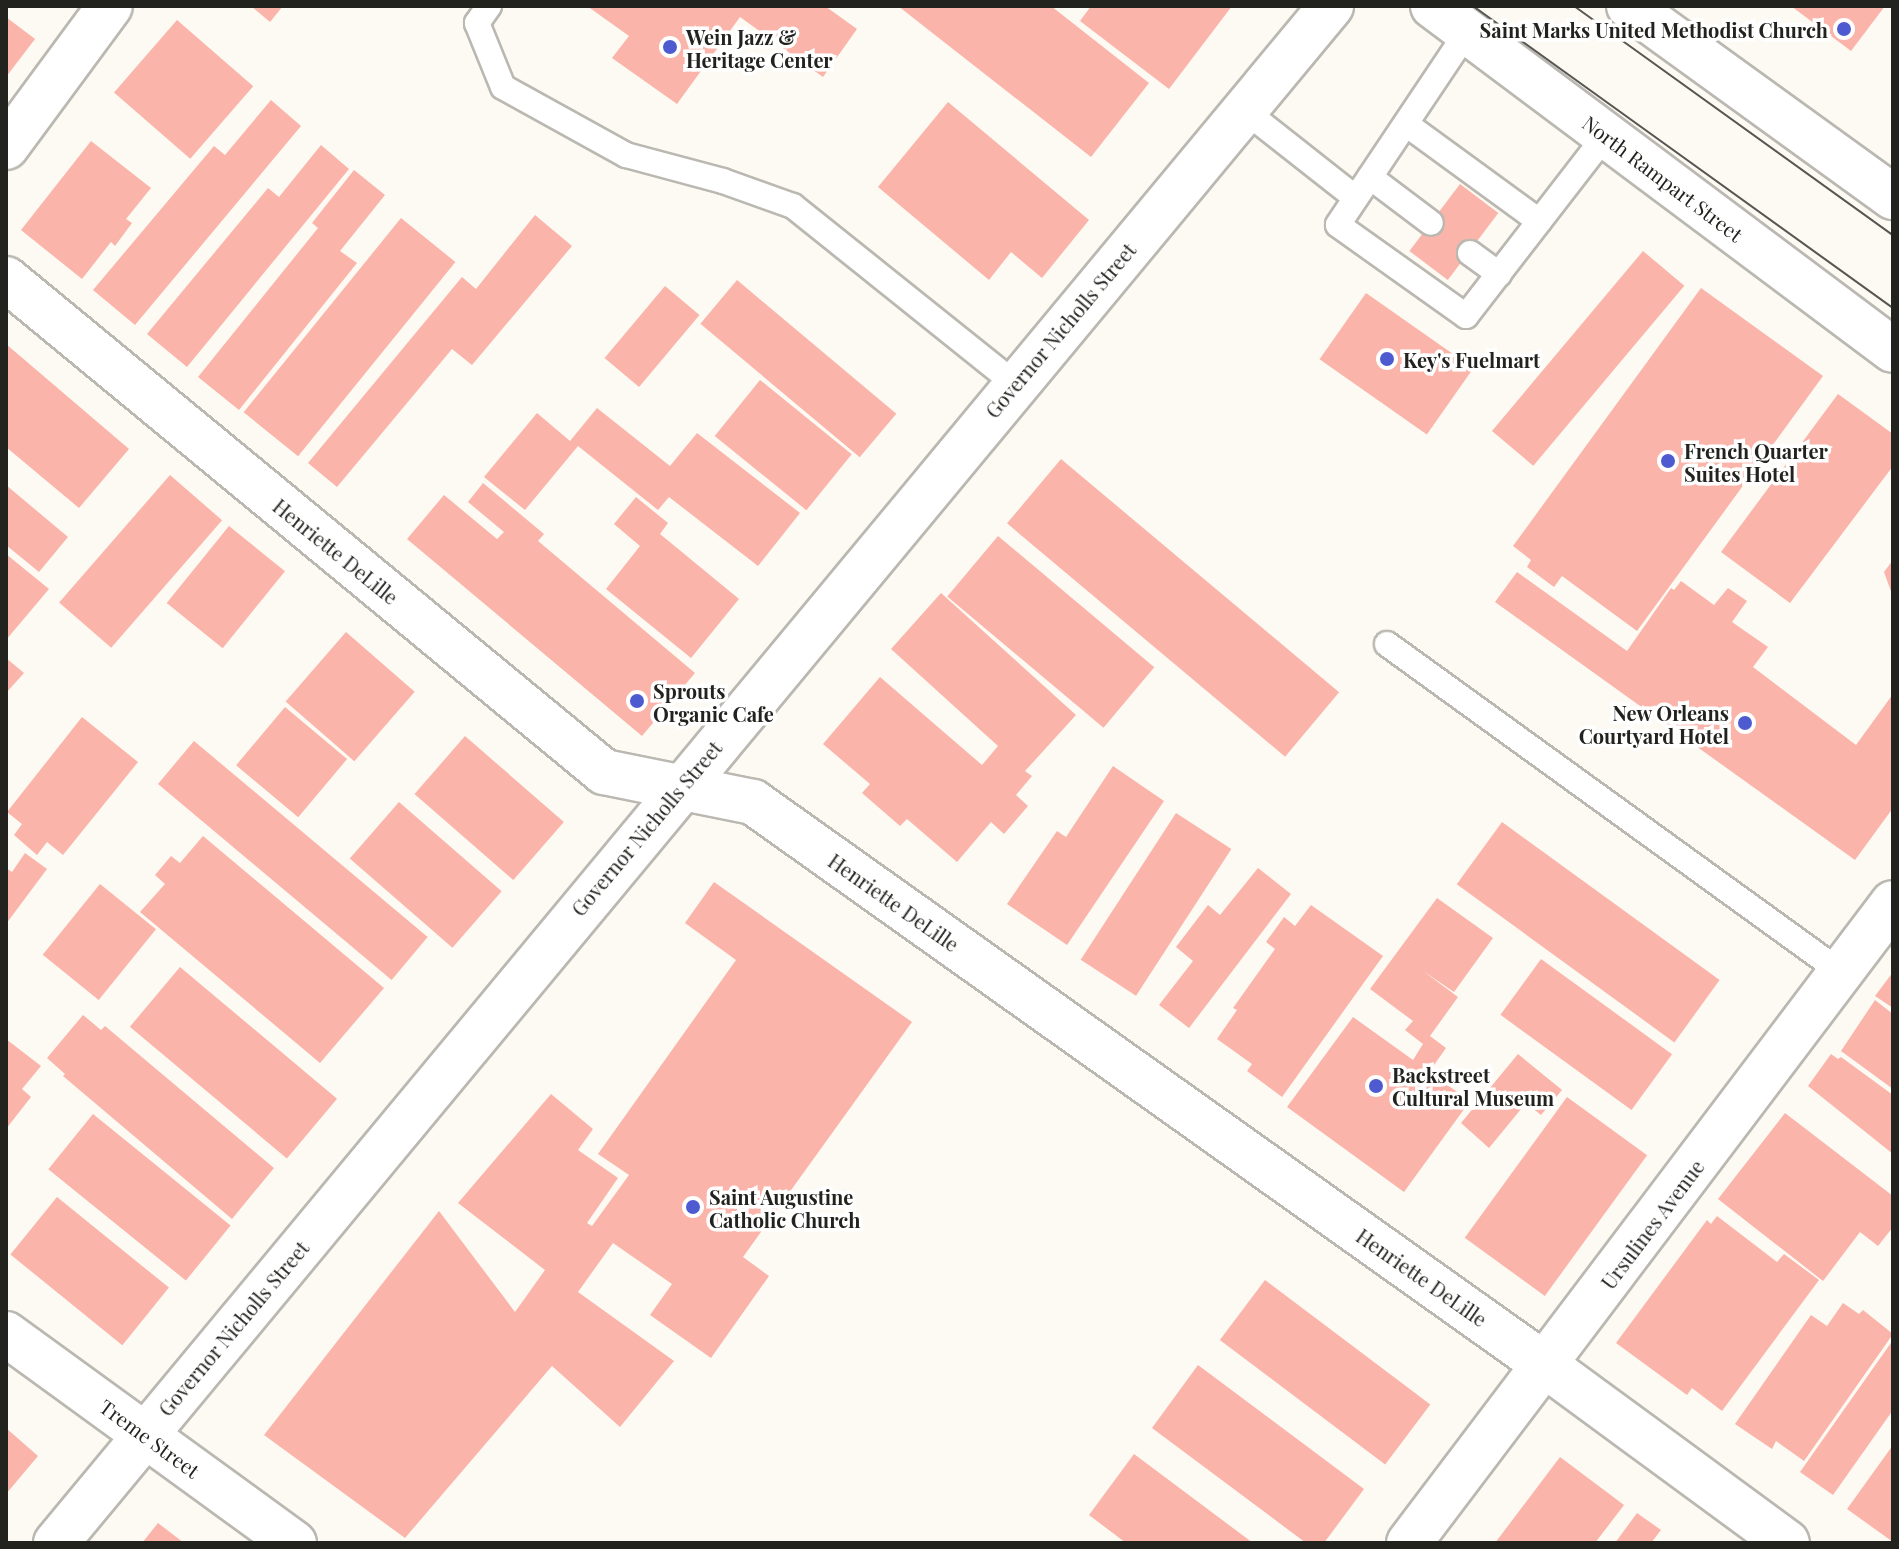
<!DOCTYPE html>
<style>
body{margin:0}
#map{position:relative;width:1899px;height:1549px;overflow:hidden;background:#fcfaf3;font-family:"Playfair Display",serif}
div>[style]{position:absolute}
.building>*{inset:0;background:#fbb4aa;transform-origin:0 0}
.roads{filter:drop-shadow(2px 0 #bab8b1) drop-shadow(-2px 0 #bab8b1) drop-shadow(0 2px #bab8b1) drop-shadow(0 -2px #bab8b1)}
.service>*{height:24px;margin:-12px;padding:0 12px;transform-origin:12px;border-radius:12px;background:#fff}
.minor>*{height:44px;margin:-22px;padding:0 22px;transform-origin:22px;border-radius:22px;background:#fff}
.secondary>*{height:44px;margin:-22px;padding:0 22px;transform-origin:22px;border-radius:22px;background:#fff}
.tram>*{height:2px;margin:-1px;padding:0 1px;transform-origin:1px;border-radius:1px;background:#565652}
.dots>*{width:22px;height:22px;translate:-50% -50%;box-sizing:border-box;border:4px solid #fff;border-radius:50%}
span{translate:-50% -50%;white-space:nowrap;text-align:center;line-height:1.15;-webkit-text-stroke:7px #fff;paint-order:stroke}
.poi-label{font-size:20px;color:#22221f;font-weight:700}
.right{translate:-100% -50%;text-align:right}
.left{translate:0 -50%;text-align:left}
.street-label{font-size:20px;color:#22221f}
.frame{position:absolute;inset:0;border:8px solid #22221f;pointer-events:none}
</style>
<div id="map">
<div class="building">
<i style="clip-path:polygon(251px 6px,283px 6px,270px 22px)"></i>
<i style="clip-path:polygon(587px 6px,825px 6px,857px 29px,823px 77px,740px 17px,677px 104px,612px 58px,629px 36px)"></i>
<i style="clip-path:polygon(898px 6px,1051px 6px,1149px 83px,1091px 157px)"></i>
<i style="clip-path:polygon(1091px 6px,1232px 6px,1169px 89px,1080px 21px)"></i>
<i style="clip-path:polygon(1791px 6px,1885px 6px,1851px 51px)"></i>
<i style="clip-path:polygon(6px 17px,35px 39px,6px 77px)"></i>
<i style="left:177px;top:20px;width:101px;height:96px;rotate:41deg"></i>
<i style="clip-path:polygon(271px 100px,301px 126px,135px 325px,93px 290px,214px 146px,225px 155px)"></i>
<i style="clip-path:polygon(948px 102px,1089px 220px,1042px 278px,1011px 252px,989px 280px,878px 187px)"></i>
<i style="clip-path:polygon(91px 141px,151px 188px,126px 219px,132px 223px,115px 246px,111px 242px,82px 279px,21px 230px)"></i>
<i style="clip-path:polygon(321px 145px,349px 169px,187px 367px,147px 334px,268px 188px,279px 197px)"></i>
<i style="clip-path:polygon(354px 170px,385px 195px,340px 251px,357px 263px,239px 410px,198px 377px,318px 228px,312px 223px)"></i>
<i style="left:1460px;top:184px;width:48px;height:84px;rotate:37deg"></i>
<i style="clip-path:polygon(535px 215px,572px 246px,472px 365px,452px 349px,337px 487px,308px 463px,462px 277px,476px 289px)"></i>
<i style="left:401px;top:218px;width:70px;height:250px;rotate:39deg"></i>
<i style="left:1643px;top:251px;width:54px;height:235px;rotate:40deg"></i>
<i style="left:737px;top:280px;width:208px;height:57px;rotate:40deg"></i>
<i style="left:665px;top:286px;width:45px;height:94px;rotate:40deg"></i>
<i style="clip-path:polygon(1701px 288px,1823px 376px,1637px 631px,1562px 576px,1554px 587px,1527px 567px,1531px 560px,1513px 546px)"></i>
<i style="left:1366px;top:293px;width:131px;height:81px;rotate:35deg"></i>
<i style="clip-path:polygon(6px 344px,129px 449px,79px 508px,6px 447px)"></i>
<i style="left:760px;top:380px;width:118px;height:72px;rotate:39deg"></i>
<i style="clip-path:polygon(1838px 394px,1893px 434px,1893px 466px,1790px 603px,1721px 552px)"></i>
<i style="clip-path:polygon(597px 408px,670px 466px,697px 433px,800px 513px,758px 566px,669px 497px,658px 510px,578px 446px,525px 510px,484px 477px,537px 413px,570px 441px)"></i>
<i style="left:1061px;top:459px;width:363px;height:84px;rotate:40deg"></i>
<i style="left:170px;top:475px;width:69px;height:169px;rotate:41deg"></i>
<i style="clip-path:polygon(483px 483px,544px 534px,538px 541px,695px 673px,642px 736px,407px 539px,444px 495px,497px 539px,504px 532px,468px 502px)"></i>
<i style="clip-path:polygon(6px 485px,68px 537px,39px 572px,6px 545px)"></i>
<i style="clip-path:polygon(636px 497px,668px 523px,660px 534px,739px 599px,691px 658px,606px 589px,640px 546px,614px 524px)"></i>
<i style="left:229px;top:526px;width:72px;height:99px;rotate:39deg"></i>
<i style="left:998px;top:536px;width:204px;height:79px;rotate:40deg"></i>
<i style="clip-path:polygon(6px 554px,49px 589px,6px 640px)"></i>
<i style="clip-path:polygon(1893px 560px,1893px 597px,1884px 572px)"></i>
<i style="clip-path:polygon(1517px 572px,1627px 651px,1671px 588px,1674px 590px,1681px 581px,1714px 605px,1728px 588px,1747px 601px,1732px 622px,1768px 647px,1753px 667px,1856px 745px,1893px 694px,1893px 808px,1855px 860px,1495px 602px)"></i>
<i style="clip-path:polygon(941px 593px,1076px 715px,1025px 771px,1032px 776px,1016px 795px,1028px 806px,1004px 834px,991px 822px,957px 862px,907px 819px,900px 826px,862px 793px,870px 784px,823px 744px,880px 677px,982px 765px,998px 746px,891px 649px)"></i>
<i style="left:346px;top:632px;width:91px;height:92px;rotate:41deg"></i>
<i style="clip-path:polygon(6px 658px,24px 673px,6px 693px)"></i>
<i style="left:285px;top:707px;width:81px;height:76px;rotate:40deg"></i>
<i style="clip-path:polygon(82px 717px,138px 762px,63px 855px,47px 842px,37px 855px,14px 835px,22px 824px,7px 812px)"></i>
<i style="left:465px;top:736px;width:131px;height:77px;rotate:41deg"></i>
<i style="left:194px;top:741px;width:305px;height:56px;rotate:40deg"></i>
<i style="clip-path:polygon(1113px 766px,1164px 801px,1067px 945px,1007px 904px,1057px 831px,1066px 837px)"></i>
<i style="left:399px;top:802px;width:136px;height:75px;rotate:41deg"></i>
<i style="left:1176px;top:813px;width:66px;height:175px;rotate:33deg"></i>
<i style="left:1502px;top:822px;width:269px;height:77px;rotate:36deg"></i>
<i style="clip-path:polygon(203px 836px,384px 988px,320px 1063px,140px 912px,165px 884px,155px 875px,171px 856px,180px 863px)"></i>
<i style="clip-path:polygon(25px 853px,47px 869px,6px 924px,6px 868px,12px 872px)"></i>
<i style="clip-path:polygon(1258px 868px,1291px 894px,1189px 1028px,1159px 1005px,1193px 961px,1176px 947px,1208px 905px,1220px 915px)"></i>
<i style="clip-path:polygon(714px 882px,912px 1022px,743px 1257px,769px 1276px,711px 1358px,650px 1315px,672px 1284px,613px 1243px,578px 1292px,674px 1361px,620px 1427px,552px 1366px,405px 1538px,264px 1435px,439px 1211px,515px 1312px,545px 1270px,458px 1203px,551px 1094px,593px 1129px,578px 1150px,618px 1178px,587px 1223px,592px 1226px,629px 1175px,598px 1154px,736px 960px,685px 923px)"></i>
<i style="left:100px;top:884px;width:72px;height:91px;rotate:39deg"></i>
<i style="clip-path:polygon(1437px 898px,1493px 938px,1454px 992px,1423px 971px,1458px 997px,1430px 1036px,1446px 1048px,1429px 1072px,1470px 1101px,1404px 1192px,1287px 1107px,1353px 1017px,1413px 1060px,1423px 1044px,1405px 1030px,1413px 1021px,1370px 989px)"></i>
<i style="clip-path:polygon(1311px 905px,1383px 956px,1282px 1097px,1247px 1071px,1252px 1064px,1217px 1039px,1237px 1010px,1233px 1008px,1275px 949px,1266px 942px,1284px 917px,1295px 926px)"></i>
<i style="left:1541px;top:959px;width:162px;height:69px;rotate:36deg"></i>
<i style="left:180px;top:967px;width:205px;height:78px;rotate:40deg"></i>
<i style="clip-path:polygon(1893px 972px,1893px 1008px,1875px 996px)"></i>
<i style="clip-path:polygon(1875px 1000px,1893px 1014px,1893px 1089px,1841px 1051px)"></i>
<i style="clip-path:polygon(83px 1015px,101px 1030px,105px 1026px,274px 1168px,232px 1219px,63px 1076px,65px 1074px,47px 1058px)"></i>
<i style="clip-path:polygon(6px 1039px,41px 1066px,22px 1089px,31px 1097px,6px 1129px)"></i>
<i style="clip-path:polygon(1518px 1054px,1562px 1090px,1541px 1115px,1526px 1103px,1489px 1148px,1461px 1123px)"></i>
<i style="clip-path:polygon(1831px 1054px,1838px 1059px,1841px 1057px,1893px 1095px,1893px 1154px,1808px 1086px)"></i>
<i style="left:1567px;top:1097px;width:99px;height:174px;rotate:36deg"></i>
<i style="clip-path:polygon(1785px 1113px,1893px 1196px,1893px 1227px,1878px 1246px,1860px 1232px,1823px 1281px,1718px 1199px)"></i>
<i style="left:93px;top:1114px;width:177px;height:71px;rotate:39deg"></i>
<i style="left:57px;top:1197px;width:144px;height:74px;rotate:39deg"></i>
<i style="clip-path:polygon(1717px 1216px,1777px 1262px,1784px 1254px,1819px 1280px,1722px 1411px,1692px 1388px,1687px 1395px,1616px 1343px,1707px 1220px,1711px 1224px)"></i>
<i style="left:1265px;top:1280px;width:207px;height:75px;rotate:37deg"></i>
<i style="clip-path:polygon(1843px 1303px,1859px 1314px,1863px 1310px,1893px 1334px,1804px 1461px,1776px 1441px,1772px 1449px,1735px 1424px,1811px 1315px,1827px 1326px)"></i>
<i style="clip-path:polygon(1893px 1340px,1893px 1410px,1833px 1495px,1800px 1472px)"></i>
<i style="clip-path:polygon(1198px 1365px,1364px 1489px,1324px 1543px,1306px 1543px,1152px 1428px)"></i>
<i style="clip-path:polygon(6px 1428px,38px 1456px,6px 1494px)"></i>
<i style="clip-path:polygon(1893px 1445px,1893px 1542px,1847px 1509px)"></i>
<i style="clip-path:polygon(1134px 1454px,1253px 1543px,1126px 1543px,1089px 1515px)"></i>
<i style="clip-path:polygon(1560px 1457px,1624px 1505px,1595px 1543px,1495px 1543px)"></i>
<i style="clip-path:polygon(1637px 1513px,1661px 1530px,1651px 1543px,1615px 1543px)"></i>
<i style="clip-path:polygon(158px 1523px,184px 1543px,142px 1543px)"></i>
</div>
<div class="roads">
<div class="service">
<i style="left:489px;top:6px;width:21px;rotate:125deg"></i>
<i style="left:477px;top:23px;width:69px;rotate:67.9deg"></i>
<i style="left:503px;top:87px;width:141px;rotate:28.9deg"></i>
<i style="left:626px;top:155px;width:100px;rotate:15deg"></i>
<i style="left:723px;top:181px;width:74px;rotate:19.7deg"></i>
<i style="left:793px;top:206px;width:285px;rotate:38.7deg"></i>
<i style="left:1467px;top:32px;width:232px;rotate:123.8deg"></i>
<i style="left:1338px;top:225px;width:157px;rotate:35.4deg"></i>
<i style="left:1466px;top:316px;width:229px;rotate:-52.3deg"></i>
<i style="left:1244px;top:110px;width:142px;rotate:38.2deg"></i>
<i style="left:1406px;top:124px;width:165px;rotate:36.1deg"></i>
<i style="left:1370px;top:177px;width:76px;rotate:37deg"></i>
<i style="left:1470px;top:253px;width:36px;rotate:36deg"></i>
<i style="left:1387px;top:644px;width:561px;rotate:35.87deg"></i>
</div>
<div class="minor">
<i style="left:6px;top:147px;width:175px;rotate:-53.6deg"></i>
<i style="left:6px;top:279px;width:775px;rotate:39.5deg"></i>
<i style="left:604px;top:772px;width:152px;rotate:11.4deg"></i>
<i style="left:753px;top:802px;width:972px;rotate:35.41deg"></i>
<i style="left:1545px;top:1365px;width:300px;rotate:36.3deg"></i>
<i style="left:6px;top:1334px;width:356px;rotate:36deg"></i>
<i style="left:56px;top:1543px;width:1997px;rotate:-50.32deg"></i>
<i style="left:1409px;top:1543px;width:802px;rotate:-52.9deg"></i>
</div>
<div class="secondary">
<i style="left:1433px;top:6px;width:574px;rotate:36.79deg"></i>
<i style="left:1629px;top:6px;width:326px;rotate:35.9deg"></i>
</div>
</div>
<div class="tram">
<i style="left:1473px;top:6px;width:517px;rotate:35.72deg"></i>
<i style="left:1574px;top:6px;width:393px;rotate:35.7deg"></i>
</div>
<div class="dots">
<i style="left:1844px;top:29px;background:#4e5bd0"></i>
<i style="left:670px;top:47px;background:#4e5bd0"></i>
<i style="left:1387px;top:359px;background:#4e5bd0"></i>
<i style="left:1668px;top:461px;background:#4e5bd0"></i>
<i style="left:637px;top:701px;background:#4e5bd0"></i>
<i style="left:1745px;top:723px;background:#4e5bd0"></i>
<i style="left:1376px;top:1086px;background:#4e5bd0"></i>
<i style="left:693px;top:1207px;background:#4e5bd0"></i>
</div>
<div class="poi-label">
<span class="right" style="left:1828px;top:29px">Saint Marks United Methodist Church</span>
<span class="left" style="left:686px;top:48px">Wein Jazz &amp;<br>Heritage Center</span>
<span class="left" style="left:1403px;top:359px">Key's Fuelmart</span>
<span class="left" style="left:1684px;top:462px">French Quarter<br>Suites Hotel</span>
<span class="left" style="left:653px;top:702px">Sprouts<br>Organic Cafe</span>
<span class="right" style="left:1729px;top:724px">New Orleans<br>Courtyard Hotel</span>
<span class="left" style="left:1392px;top:1086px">Backstreet<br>Cultural Museum</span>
<span class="left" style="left:709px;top:1208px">Saint Augustine<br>Catholic Church</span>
</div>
<div class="street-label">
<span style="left:1663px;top:178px;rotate:37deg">North Rampart Street</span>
<span style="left:1060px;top:330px;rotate:-50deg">Governor Nicholls Street</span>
<span style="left:336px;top:551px;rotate:39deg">Henriette DeLille</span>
<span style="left:646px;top:828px;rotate:-50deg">Governor Nicholls Street</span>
<span style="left:894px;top:902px;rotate:35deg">Henriette DeLille</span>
<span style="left:1652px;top:1224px;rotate:-53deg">Ursulines Avenue</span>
<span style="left:1422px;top:1277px;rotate:35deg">Henriette DeLille</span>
<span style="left:233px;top:1328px;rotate:-50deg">Governor Nicholls Street</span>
<span style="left:150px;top:1438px;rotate:36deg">Treme Street</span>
</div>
<div class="frame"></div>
</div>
